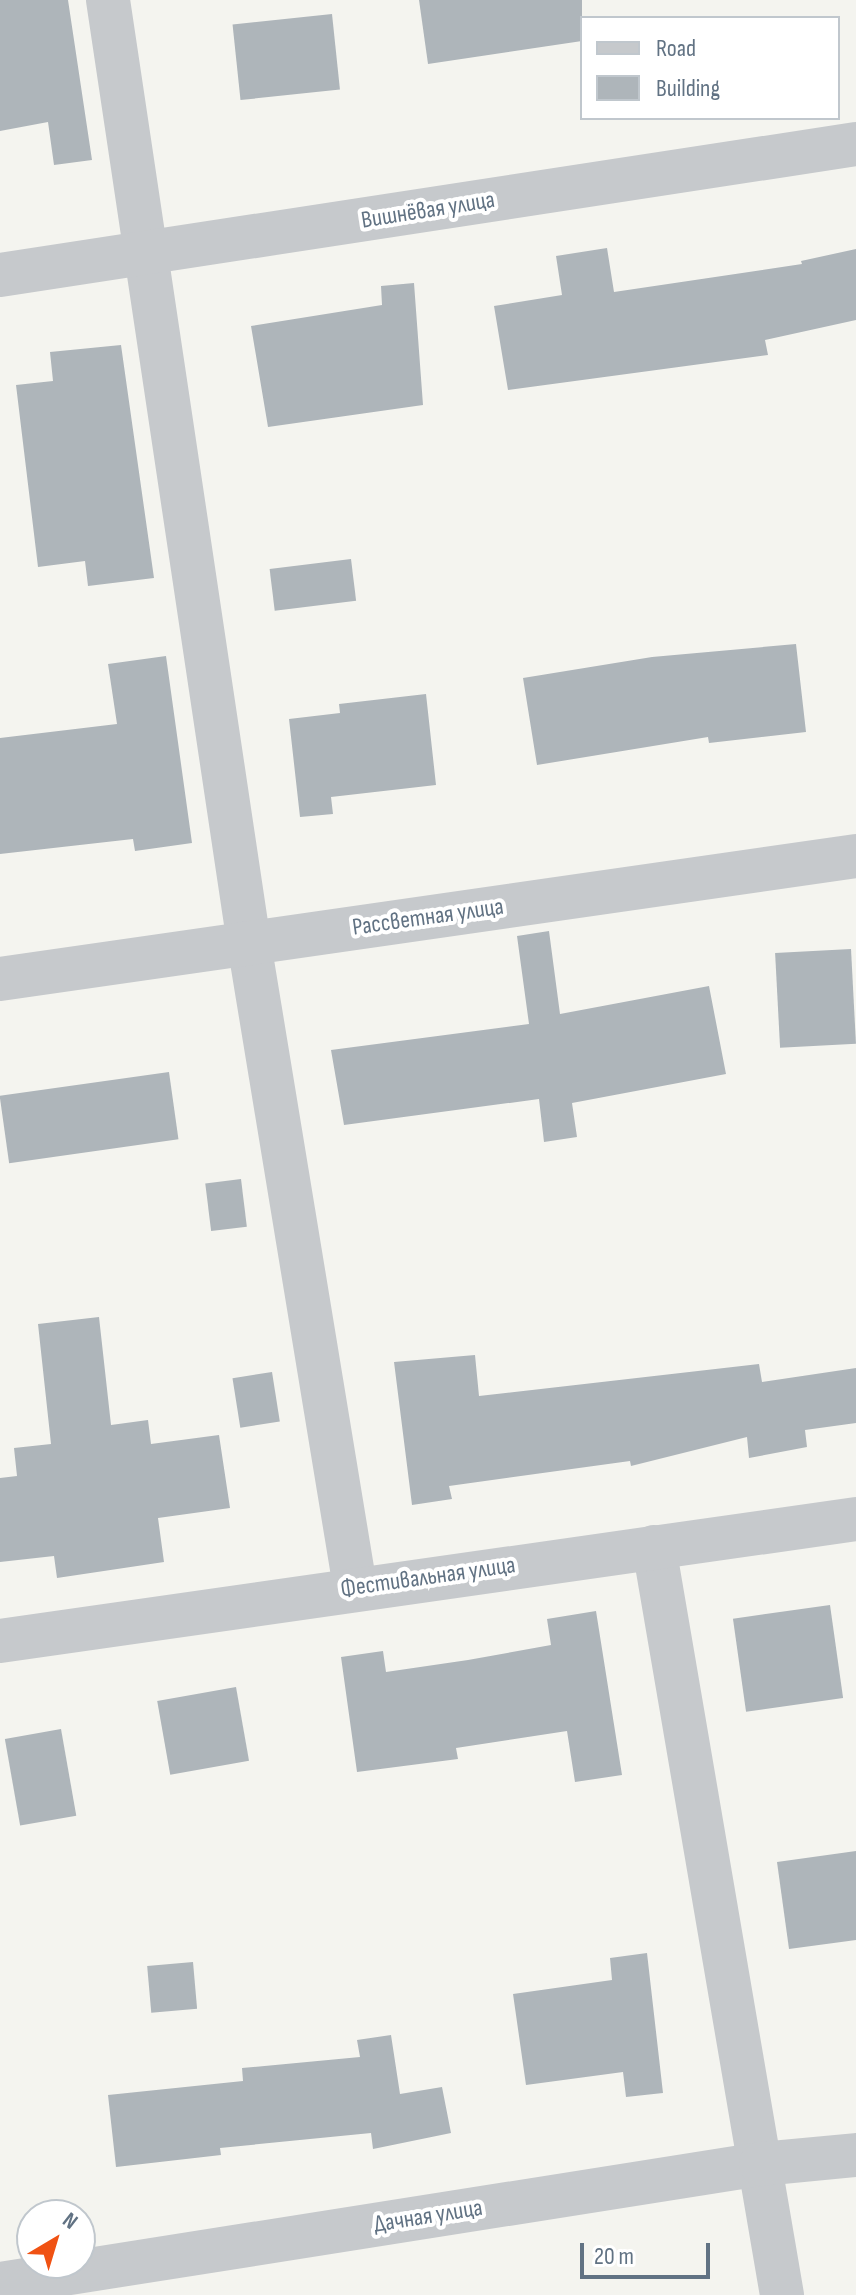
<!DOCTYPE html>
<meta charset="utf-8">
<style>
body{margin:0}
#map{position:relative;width:856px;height:2295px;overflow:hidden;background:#f4f4ef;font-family:"Sofia Sans Condensed",sans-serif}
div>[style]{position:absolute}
.building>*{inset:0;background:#aeb5ba;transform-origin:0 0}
.minor>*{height:44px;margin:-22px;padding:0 22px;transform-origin:22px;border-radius:22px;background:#c6c9cc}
span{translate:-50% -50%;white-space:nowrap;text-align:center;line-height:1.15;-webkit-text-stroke:8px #fff;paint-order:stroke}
.street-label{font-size:24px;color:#617283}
.legend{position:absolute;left:580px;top:16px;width:260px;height:104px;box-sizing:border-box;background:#fff;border:2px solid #c0c7cd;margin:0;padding:10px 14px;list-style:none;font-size:24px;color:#617283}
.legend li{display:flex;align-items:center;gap:16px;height:40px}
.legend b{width:40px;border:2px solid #c0c7cd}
.north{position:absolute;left:16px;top:2199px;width:80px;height:80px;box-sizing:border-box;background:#fff;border:2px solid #c0c7cd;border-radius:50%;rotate:38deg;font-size:22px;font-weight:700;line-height:32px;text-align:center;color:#617283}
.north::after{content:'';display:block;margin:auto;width:28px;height:36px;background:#f05213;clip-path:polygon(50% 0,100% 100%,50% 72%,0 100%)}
.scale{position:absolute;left:580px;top:2243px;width:130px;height:36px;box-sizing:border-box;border:4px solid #617283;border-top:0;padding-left:10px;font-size:24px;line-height:28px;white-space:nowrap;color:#617283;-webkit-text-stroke:6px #fff;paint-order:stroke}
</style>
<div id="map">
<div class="building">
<i style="clip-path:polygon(0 0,68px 0,92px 160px,54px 165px,48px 122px,0 131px)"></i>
<i style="clip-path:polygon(419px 0,582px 0,582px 41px,428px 64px)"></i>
<i style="left:332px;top:14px;width:76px;height:100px;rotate:84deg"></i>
<i style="clip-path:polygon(607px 248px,614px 292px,802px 264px,801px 261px,856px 249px,856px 320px,765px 340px,768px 355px,508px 390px,494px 306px,562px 295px,556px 256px)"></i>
<i style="clip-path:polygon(414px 283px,423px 405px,268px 427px,251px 326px,382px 305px,381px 286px)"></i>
<i style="clip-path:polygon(121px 345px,154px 578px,88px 586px,85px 561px,38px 567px,16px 385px,53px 381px,50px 352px)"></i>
<i style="left:351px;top:559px;width:42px;height:82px;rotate:83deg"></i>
<i style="clip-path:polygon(796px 644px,806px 732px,709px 743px,708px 737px,537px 765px,523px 678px,652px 657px)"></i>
<i style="clip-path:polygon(166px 656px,192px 843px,135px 851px,133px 839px,0 854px,0 738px,117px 724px,108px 664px)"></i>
<i style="clip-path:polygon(426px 694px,436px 785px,331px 797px,333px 814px,300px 817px,289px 719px,340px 713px,339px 704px)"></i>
<i style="clip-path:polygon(549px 931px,560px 1014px,709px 986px,726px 1074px,572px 1103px,577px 1137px,544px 1142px,539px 1099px,344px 1125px,331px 1050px,529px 1024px,517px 936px)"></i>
<i style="left:851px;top:949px;width:95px;height:76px;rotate:87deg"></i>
<i style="left:169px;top:1072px;width:68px;height:171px;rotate:82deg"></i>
<i style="left:241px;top:1179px;width:48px;height:36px;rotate:83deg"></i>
<i style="clip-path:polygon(99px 1317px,111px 1425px,148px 1420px,151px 1444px,219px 1435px,230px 1508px,158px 1518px,164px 1562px,57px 1578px,54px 1556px,0 1562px,0 1478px,17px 1476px,14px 1448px,51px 1444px,38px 1324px)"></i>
<i style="clip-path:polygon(475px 1355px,479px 1396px,759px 1364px,762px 1382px,856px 1368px,856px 1423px,805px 1430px,807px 1447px,749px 1458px,747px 1437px,631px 1466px,630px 1461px,449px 1486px,452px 1499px,412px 1505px,394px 1362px)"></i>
<i style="left:272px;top:1372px;width:50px;height:40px;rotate:81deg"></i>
<i style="left:830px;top:1605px;width:94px;height:98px;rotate:82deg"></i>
<i style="clip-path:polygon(596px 1611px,622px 1775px,575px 1782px,567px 1731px,456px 1748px,458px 1759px,357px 1772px,341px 1657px,383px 1651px,386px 1672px,468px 1660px,551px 1645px,547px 1619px)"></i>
<i style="left:236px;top:1687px;width:75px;height:80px;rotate:80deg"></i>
<i style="left:61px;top:1729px;width:88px;height:57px;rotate:80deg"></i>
<i style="clip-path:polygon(856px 1851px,856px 1940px,789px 1949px,777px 1862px)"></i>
<i style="clip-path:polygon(647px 1953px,663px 2093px,626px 2097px,623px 2072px,526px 2085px,513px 1994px,612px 1980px,610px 1958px)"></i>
<i style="left:193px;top:1962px;width:47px;height:46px;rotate:85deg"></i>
<i style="clip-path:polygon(391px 2035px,400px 2094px,442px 2087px,451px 2133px,373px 2149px,371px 2133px,220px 2148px,221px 2155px,116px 2167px,108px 2095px,243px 2081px,242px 2068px,360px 2057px,357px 2040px)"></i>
</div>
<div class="minor">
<i style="left:108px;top:0;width:953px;rotate:81.5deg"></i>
<i style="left:249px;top:943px;width:653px;rotate:80.65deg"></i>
<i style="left:0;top:275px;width:866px;rotate:-8.7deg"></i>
<i style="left:0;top:979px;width:865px;rotate:-8.18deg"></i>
<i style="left:654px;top:1547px;width:759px;rotate:80.29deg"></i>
<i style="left:0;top:1641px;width:865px;rotate:-8.11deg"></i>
<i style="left:0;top:2284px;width:770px;rotate:-8.96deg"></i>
<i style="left:761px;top:2164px;width:95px;rotate:-5.4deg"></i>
</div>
<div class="street-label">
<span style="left:428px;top:210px;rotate:-9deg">Вишнёвая улица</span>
<span style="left:428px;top:917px;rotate:-8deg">Рассветная улица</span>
<span style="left:428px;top:1577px;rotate:-8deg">Фестивальная улица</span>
<span style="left:428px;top:2216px;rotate:-9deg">Дачная улица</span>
</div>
<ul class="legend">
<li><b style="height:10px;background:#c6c9cc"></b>Road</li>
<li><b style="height:22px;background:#aeb5ba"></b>Building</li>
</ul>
<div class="north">N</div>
<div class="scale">20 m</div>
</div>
